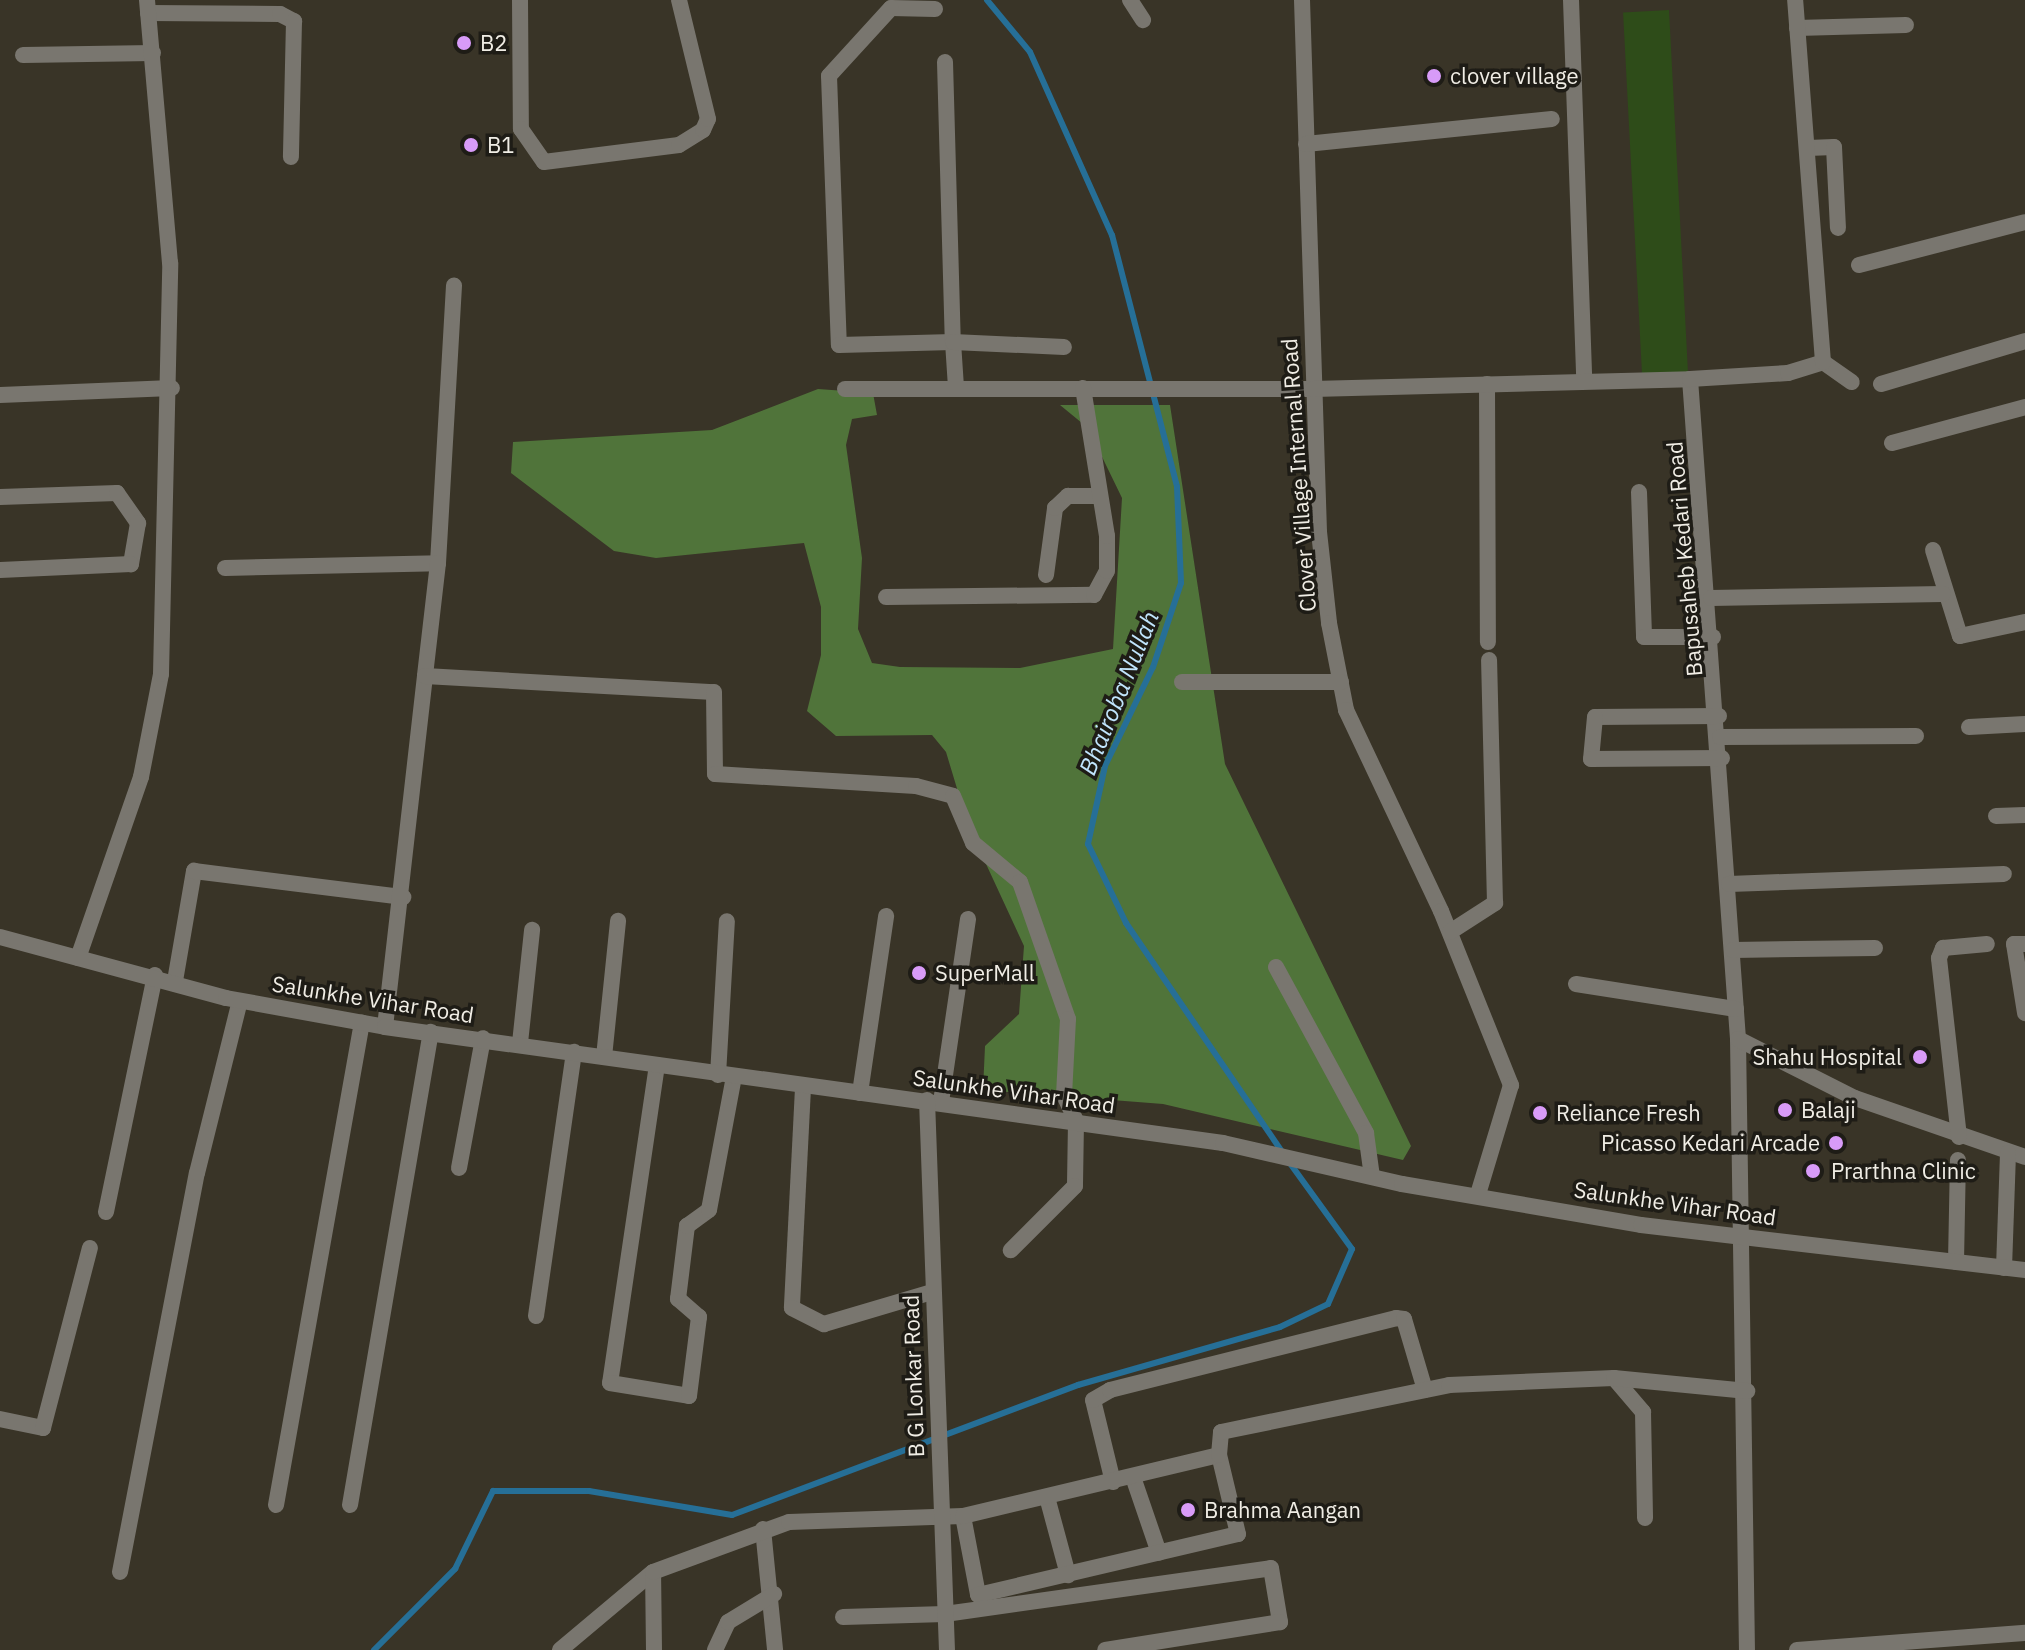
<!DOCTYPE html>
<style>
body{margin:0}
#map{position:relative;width:2025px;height:1650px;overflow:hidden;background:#393427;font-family:"IBM Plex Sans",sans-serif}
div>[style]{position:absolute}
.green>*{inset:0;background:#2e4c19;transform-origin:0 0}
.forest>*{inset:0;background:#50743a}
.stream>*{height:6px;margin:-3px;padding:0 3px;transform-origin:3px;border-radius:3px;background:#266f97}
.minor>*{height:16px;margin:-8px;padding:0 8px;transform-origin:8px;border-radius:8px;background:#79766f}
.tertiary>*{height:16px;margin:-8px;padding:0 8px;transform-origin:8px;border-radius:8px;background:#79766f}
.dots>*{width:22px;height:22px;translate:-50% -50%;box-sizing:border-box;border:4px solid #1e1c16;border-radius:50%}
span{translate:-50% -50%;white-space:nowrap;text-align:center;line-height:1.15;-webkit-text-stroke:7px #1e1c16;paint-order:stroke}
.poi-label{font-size:22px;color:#f0ede5}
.left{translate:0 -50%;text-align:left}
.right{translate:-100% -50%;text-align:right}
.street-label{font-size:22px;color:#f0ede5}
.water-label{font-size:24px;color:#c1e5fd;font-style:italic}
</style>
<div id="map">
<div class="green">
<i style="left:1669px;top:10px;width:370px;height:46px;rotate:87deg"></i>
</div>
<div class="forest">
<i style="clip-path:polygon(818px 389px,873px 393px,877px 415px,852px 419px,846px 445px,862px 558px,858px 629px,872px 663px,900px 667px,1020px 668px,1113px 649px,1122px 498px,1088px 428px,1060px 405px,1170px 405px,1225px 764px,1411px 1146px,1403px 1160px,1163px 1104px,983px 1090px,985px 1046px,1019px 1014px,1024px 946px,968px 825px,946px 752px,932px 735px,836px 736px,807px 711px,821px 655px,821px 607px,804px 543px,656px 558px,614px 551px,511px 473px,513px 442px,712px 430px)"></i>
</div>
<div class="stream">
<i style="left:987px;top:0;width:67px;rotate:50.4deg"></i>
<i style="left:1030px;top:52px;width:201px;rotate:65.9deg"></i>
<i style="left:1112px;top:235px;width:260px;rotate:75.5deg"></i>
<i style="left:1177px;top:487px;width:96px;rotate:87.6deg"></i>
<i style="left:1181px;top:583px;width:89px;rotate:108.4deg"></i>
<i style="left:1153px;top:667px;width:110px;rotate:115.9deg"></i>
<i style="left:1105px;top:766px;width:80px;rotate:102.3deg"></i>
<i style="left:1088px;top:844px;width:88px;rotate:64.3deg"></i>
<i style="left:1126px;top:923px;width:278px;rotate:55.7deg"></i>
<i style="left:374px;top:1650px;width:115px;rotate:-45deg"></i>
<i style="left:455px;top:1569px;width:87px;rotate:-64deg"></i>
<i style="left:493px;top:1491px;width:96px"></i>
<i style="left:589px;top:1491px;width:145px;rotate:9.5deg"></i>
<i style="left:732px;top:1515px;width:370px;rotate:-20.6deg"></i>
<i style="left:1078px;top:1385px;width:210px;rotate:-16deg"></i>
<i style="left:1280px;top:1327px;width:53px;rotate:-25.6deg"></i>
<i style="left:1328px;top:1304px;width:60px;rotate:-66.4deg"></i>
<i style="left:1352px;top:1249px;width:107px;rotate:-125.9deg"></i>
</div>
<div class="minor">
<i style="left:520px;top:0;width:129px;rotate:89.6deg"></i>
<i style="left:521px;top:129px;width:40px;rotate:55.1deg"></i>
<i style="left:544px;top:162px;width:136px;rotate:-7.2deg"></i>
<i style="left:679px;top:145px;width:28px;rotate:-32deg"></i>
<i style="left:703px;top:130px;width:12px;rotate:-66deg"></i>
<i style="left:708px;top:119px;width:122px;rotate:-103.7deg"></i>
<i style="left:1130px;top:0;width:24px;rotate:57deg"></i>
<i style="left:1302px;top:0;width:532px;rotate:88.17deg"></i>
<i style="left:1319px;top:532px;width:92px;rotate:83.7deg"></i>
<i style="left:1329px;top:623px;width:89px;rotate:78.9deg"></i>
<i style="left:1346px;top:710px;width:222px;rotate:64.7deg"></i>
<i style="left:1441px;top:911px;width:188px;rotate:68.1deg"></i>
<i style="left:1511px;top:1085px;width:114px;rotate:106.8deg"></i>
<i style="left:1571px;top:0;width:381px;rotate:88deg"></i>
<i style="left:935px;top:9px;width:44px;rotate:-178.7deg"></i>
<i style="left:891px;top:8px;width:92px;rotate:132.4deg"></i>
<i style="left:829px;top:76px;width:269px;rotate:87.9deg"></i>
<i style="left:839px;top:345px;width:114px;rotate:-1.5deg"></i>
<i style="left:953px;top:342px;width:45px;rotate:86.2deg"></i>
<i style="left:148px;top:13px;width:132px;rotate:0.4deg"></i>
<i style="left:280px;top:14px;width:16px;rotate:27deg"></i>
<i style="left:294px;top:21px;width:136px;rotate:91.3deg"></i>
<i style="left:1797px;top:28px;width:109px;rotate:-1.6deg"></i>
<i style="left:23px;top:55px;width:130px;rotate:-0.9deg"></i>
<i style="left:945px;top:62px;width:280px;rotate:88.4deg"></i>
<i style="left:953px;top:342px;width:111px;rotate:2.6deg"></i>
<i style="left:1306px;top:144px;width:247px;rotate:-5.8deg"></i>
<i style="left:1808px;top:148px;width:26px;rotate:-2deg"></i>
<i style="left:1834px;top:147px;width:81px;rotate:87.2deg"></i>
<i style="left:1859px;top:265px;width:171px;rotate:-14.5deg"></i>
<i style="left:1823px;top:362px;width:35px;rotate:35deg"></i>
<i style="left:1690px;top:379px;width:662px;rotate:85.84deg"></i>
<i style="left:1738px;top:1039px;width:611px;rotate:89.16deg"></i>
<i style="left:1487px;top:384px;width:258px;rotate:89.8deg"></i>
<i style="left:1881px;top:384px;width:150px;rotate:-16.6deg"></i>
<i style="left:845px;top:389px;width:468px"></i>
<i style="left:1313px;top:389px;width:377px;rotate:-1.5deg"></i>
<i style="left:1690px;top:379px;width:98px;rotate:-3.5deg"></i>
<i style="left:1788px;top:373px;width:37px;rotate:-17deg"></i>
<i style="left:1823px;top:362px;width:363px;rotate:-94.4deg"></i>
<i style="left:0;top:395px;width:172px;rotate:-2.3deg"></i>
<i style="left:1892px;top:443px;width:138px;rotate:-15.1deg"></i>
<i style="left:1639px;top:492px;width:145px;rotate:88deg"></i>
<i style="left:1644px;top:637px;width:69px"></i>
<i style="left:0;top:497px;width:117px;rotate:-2deg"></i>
<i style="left:117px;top:493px;width:37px;rotate:55deg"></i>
<i style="left:138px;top:523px;width:42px;rotate:99.7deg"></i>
<i style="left:131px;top:564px;width:131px;rotate:177.4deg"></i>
<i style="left:1933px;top:550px;width:90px;rotate:72.6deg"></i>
<i style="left:1960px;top:636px;width:66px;rotate:-12.2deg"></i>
<i style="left:438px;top:563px;width:278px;rotate:-86.7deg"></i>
<i style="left:225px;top:568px;width:213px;rotate:-1.3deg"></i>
<i style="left:438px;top:563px;width:114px;rotate:96.6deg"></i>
<i style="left:1046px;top:575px;width:68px;rotate:-82.3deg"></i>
<i style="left:1055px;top:508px;width:18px;rotate:-43deg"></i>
<i style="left:1068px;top:496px;width:32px"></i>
<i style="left:886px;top:597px;width:208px;rotate:-0.6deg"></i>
<i style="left:1094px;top:595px;width:27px;rotate:-62deg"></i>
<i style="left:1107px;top:571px;width:35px;rotate:-90deg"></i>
<i style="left:1107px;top:536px;width:150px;rotate:-99.2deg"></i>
<i style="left:1711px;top:598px;width:232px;rotate:-1deg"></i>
<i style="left:1182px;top:682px;width:159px"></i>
<i style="left:1719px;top:716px;width:124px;rotate:179.5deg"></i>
<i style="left:1595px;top:717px;width:42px;rotate:95.4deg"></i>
<i style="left:1591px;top:759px;width:131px;rotate:-0.4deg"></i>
<i style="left:1969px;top:727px;width:56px;rotate:-3.1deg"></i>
<i style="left:1720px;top:737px;width:196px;rotate:-0.3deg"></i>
<i style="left:1996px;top:816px;width:29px;rotate:-2deg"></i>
<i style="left:1729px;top:884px;width:275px;rotate:-2.1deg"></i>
<i style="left:1450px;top:932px;width:54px;rotate:-32.8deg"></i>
<i style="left:1495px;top:903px;width:243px;rotate:-91.4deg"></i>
<i style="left:2025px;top:944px;width:11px;rotate:180deg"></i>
<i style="left:2014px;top:944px;width:70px;rotate:80.9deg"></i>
<i style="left:1733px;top:950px;width:142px;rotate:-0.8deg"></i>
<i style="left:78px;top:958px;width:192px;rotate:-70.8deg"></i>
<i style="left:141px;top:777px;width:105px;rotate:-79deg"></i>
<i style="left:161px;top:674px;width:411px;rotate:-88.7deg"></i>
<i style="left:170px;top:263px;width:264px;rotate:-95deg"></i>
<i style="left:1276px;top:967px;width:189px;rotate:61.5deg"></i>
<i style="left:1366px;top:1133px;width:44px;rotate:82.2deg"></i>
<i style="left:175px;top:981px;width:112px;rotate:-80.2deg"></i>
<i style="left:194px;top:871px;width:211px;rotate:7.1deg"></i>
<i style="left:1576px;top:984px;width:162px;rotate:8.9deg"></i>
<i style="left:385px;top:1027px;width:353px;rotate:-83.5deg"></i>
<i style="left:425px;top:676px;width:289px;rotate:3.2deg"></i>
<i style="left:714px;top:692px;width:82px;rotate:89.3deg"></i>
<i style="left:715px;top:774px;width:201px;rotate:3.4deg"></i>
<i style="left:916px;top:786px;width:38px;rotate:15deg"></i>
<i style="left:953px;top:796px;width:51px;rotate:66.9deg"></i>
<i style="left:973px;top:843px;width:61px;rotate:39.7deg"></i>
<i style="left:1020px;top:882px;width:145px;rotate:70.7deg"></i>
<i style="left:1068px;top:1019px;width:76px;rotate:93deg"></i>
<i style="left:1064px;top:1095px;width:29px;rotate:65deg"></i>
<i style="left:1076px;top:1121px;width:65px;rotate:90.9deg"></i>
<i style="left:1075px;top:1186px;width:91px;rotate:135deg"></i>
<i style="left:1738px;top:1039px;width:131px;rotate:26.8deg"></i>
<i style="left:1855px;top:1098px;width:180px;rotate:19.1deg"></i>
<i style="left:520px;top:1043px;width:114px;rotate:-83.9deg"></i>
<i style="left:604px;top:1057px;width:137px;rotate:-84.1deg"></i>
<i style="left:657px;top:1065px;width:321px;rotate:98.4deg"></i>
<i style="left:610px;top:1383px;width:80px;rotate:9.3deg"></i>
<i style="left:689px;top:1396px;width:80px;rotate:-82.8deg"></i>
<i style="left:699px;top:1317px;width:28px;rotate:-139deg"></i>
<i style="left:678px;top:1299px;width:74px;rotate:-83deg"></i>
<i style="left:687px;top:1226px;width:27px;rotate:-36deg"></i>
<i style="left:709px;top:1210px;width:135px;rotate:-79.4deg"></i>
<i style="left:718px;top:1075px;width:154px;rotate:-86.7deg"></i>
<i style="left:803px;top:1088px;width:220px;rotate:92.9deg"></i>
<i style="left:792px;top:1308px;width:36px;rotate:27deg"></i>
<i style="left:824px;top:1324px;width:113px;rotate:-16.5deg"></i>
<i style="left:860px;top:1093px;width:179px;rotate:-81.6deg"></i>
<i style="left:941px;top:1102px;width:185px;rotate:-81.6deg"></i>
<i style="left:1959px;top:1137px;width:180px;rotate:-96.4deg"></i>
<i style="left:1939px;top:958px;width:11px;rotate:-68deg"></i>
<i style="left:1943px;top:948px;width:44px;rotate:-5.2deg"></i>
<i style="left:459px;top:1168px;width:132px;rotate:-79.5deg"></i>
<i style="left:106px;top:1212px;width:242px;rotate:-78.3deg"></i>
<i style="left:1956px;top:1262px;width:102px;rotate:-88.9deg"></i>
<i style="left:2004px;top:1268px;width:115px;rotate:-88deg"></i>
<i style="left:536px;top:1316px;width:267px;rotate:-81.8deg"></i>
<i style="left:1614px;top:1378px;width:45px;rotate:49.5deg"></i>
<i style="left:1643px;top:1412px;width:106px;rotate:88.9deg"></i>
<i style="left:0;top:1419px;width:44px;rotate:11.8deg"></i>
<i style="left:43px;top:1428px;width:186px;rotate:-75.4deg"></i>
<i style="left:1133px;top:1477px;width:80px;rotate:71.1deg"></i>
<i style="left:1113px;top:1482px;width:84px;rotate:-103.7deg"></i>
<i style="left:1093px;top:1400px;width:20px;rotate:-30deg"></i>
<i style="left:1110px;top:1390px;width:295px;rotate:-14.1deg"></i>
<i style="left:1396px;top:1318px;width:8px;rotate:7deg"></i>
<i style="left:1404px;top:1319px;width:74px;rotate:73.5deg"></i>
<i style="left:1047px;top:1497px;width:81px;rotate:74.9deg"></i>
<i style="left:276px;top:1505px;width:490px;rotate:-79.9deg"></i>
<i style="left:350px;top:1505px;width:480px;rotate:-80.3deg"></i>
<i style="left:963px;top:1516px;width:80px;rotate:79.2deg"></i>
<i style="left:978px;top:1595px;width:267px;rotate:-13.2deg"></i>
<i style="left:1238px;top:1534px;width:81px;rotate:-103.5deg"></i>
<i style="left:763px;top:1529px;width:122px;rotate:84.3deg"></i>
<i style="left:120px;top:1572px;width:406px;rotate:-79.1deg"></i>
<i style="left:197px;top:1173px;width:177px;rotate:-76deg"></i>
<i style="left:843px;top:1617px;width:102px;rotate:-1.7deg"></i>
<i style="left:945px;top:1614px;width:329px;rotate:-8deg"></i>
<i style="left:1271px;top:1568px;width:55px;rotate:80.5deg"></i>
<i style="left:1280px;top:1622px;width:177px;rotate:170.9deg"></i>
<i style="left:560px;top:1650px;width:121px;rotate:-40deg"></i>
<i style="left:654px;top:1650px;width:78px;rotate:-90.7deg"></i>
<i style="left:653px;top:1572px;width:145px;rotate:-20.2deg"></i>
<i style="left:789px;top:1522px;width:174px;rotate:-2deg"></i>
<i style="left:963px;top:1516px;width:263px;rotate:-13.4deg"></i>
<i style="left:1219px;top:1455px;width:23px;rotate:-85deg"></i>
<i style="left:1221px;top:1432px;width:233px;rotate:-11.6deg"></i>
<i style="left:1449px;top:1385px;width:165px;rotate:-2.4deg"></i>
<i style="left:1614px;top:1378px;width:134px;rotate:5.6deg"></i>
<i style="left:715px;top:1650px;width:31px;rotate:-65deg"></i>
<i style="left:728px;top:1622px;width:54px;rotate:-31.3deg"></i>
<i style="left:1797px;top:1650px;width:229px;rotate:-4.3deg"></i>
</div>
<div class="tertiary">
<i style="left:0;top:937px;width:234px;rotate:15.1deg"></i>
<i style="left:226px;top:998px;width:162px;rotate:10.3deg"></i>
<i style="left:385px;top:1027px;width:846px;rotate:7.88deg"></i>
<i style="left:1223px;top:1143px;width:184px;rotate:12.9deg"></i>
<i style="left:1402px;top:1184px;width:242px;rotate:9.7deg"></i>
<i style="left:1641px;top:1225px;width:387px;rotate:6.7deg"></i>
<i style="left:927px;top:1100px;width:550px;rotate:87.92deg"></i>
</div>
<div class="dots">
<i style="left:464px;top:43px;background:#d89bf8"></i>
<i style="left:1434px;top:76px;background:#d89bf8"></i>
<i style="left:471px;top:145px;background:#d89bf8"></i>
<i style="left:919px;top:973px;background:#d89bf8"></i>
<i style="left:1920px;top:1057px;background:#d89bf8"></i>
<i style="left:1785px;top:1110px;background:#d89bf8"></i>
<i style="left:1540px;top:1113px;background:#d89bf8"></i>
<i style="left:1836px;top:1143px;background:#d89bf8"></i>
<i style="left:1813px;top:1171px;background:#d89bf8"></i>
<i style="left:1188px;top:1510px;background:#d89bf8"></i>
</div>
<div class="poi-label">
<span class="left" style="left:480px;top:43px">B2</span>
<span class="left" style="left:1450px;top:76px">clover village</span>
<span class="left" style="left:487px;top:145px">B1</span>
<span class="left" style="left:935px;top:973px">SuperMall</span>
<span class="right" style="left:1902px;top:1057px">Shahu Hospital</span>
<span class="left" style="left:1801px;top:1110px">Balaji</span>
<span class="left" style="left:1556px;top:1113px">Reliance Fresh</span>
<span class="right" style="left:1820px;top:1143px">Picasso Kedari Arcade</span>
<span class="left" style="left:1831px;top:1171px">Prarthna Clinic</span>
<span class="left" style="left:1204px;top:1510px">Brahma Aangan</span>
</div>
<div class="street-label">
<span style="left:1298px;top:475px;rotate:-94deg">Clover Village Internal Road</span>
<span style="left:1684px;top:559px;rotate:-95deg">Bapusaheb Kedari Road</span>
<span style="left:373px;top:999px;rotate:9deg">Salunkhe Vihar Road</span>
<span style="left:1014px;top:1091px;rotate:8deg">Salunkhe Vihar Road</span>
<span style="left:1675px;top:1203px;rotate:8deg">Salunkhe Vihar Road</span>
<span style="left:913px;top:1376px;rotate:-92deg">B G Lonkar Road</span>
</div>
<div class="water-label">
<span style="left:1119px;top:693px;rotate:-68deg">Bhairoba Nullah</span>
</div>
</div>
